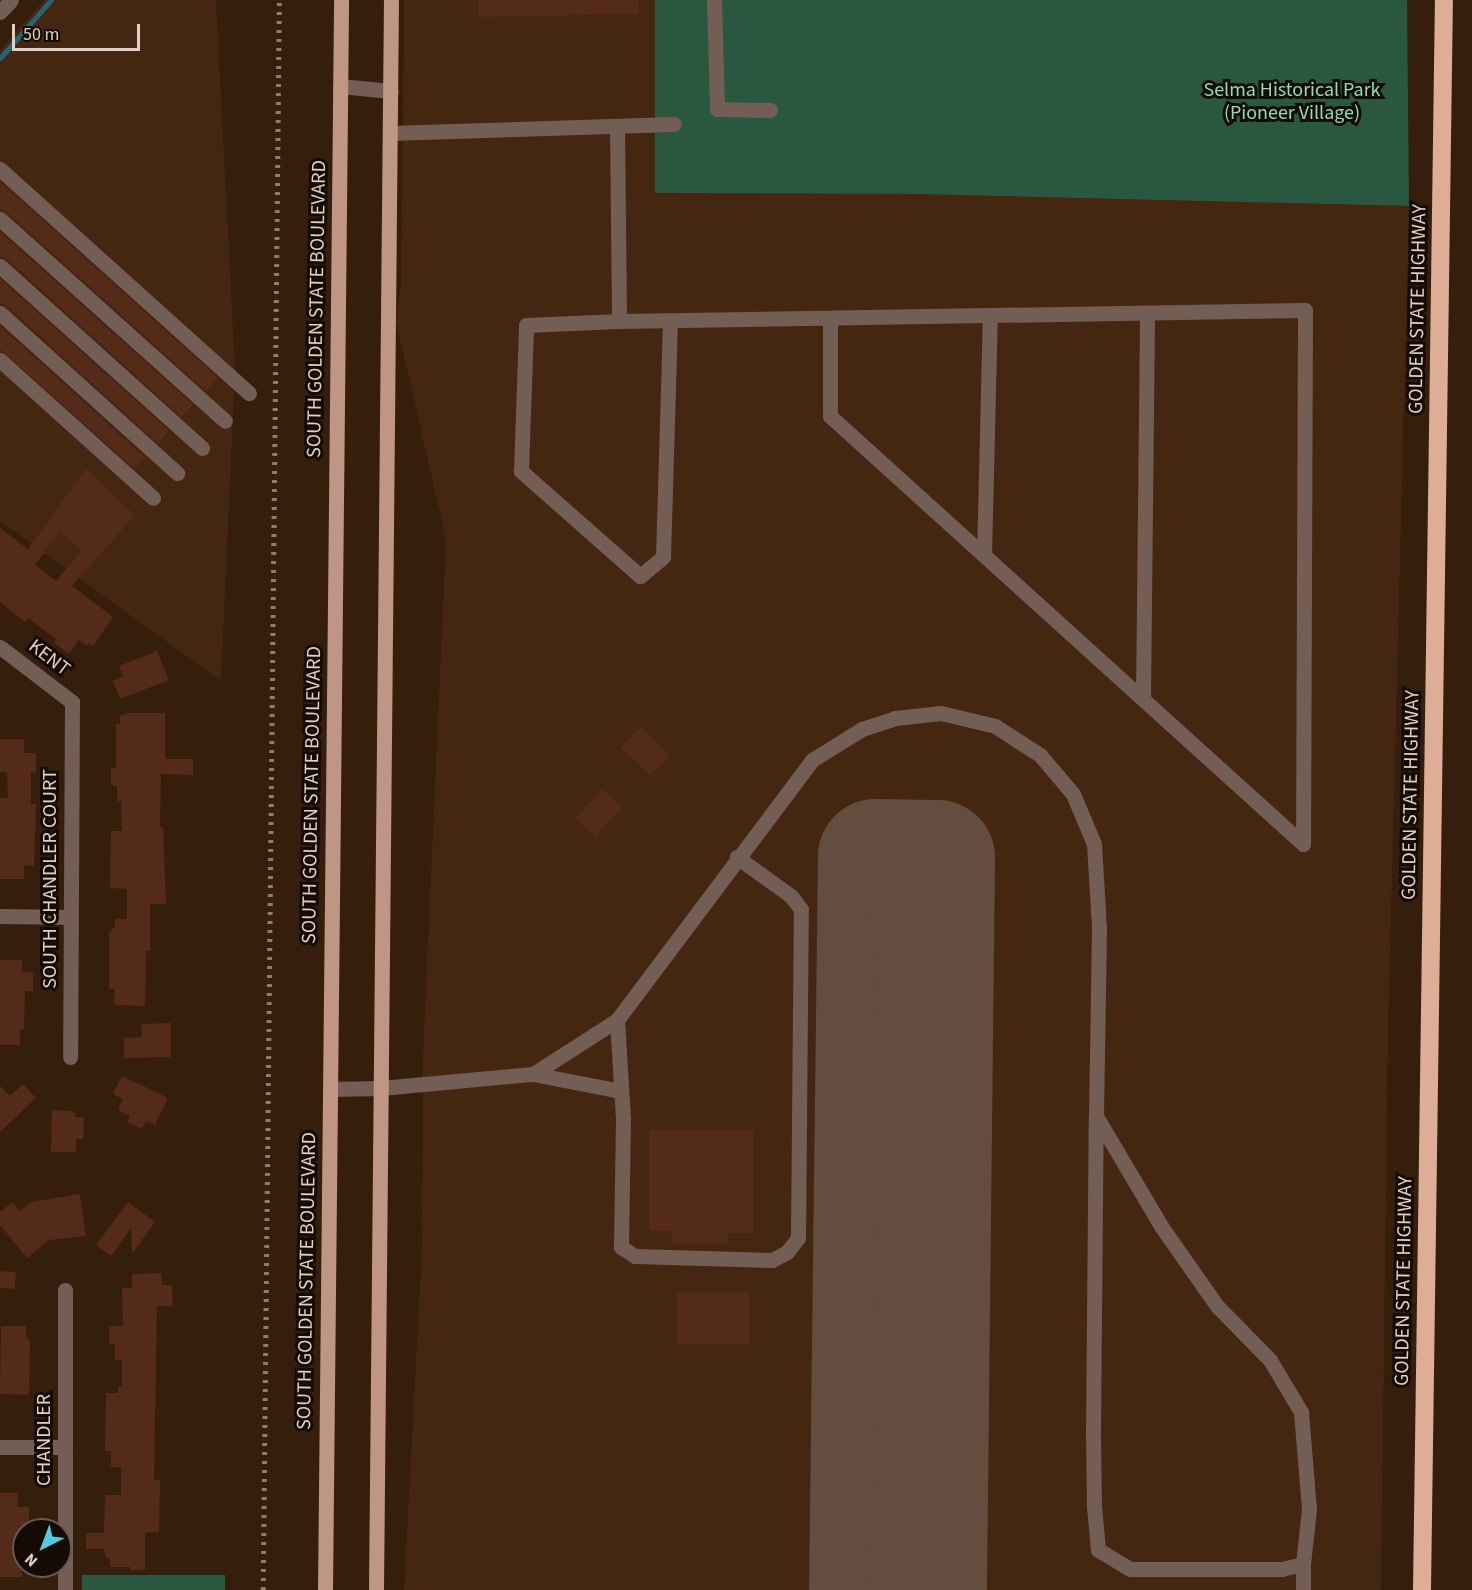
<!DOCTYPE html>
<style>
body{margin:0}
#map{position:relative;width:1472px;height:1590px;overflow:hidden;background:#361e0d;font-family:"Source Sans 3",sans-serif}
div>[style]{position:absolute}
.built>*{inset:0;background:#442611}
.green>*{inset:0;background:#29573f;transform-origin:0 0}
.stream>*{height:5px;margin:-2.5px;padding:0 2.5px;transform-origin:2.5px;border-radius:2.5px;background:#236570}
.runway>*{height:116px;margin:-58px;padding:0 58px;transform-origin:58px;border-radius:58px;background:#634d3e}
.building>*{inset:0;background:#542b18;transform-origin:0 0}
.minor>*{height:15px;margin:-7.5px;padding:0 7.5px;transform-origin:7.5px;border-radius:7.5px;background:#725e54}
.major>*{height:15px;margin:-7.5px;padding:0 7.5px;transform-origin:7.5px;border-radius:7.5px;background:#bf9683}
.highway>*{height:18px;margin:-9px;padding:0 9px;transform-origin:9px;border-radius:9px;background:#dead95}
.rail>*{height:4.5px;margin-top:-2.25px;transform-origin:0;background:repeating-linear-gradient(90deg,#907c6f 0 3px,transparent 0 9px)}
span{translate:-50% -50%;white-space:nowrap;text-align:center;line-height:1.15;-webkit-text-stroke:6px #150b05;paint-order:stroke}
.park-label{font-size:20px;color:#90dcb1}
.street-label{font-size:20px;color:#e0cfc5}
.north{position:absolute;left:12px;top:1518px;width:60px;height:60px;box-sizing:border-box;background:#150b05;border:2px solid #665952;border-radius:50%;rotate:222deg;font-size:16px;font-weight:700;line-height:24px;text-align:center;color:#e0cfc5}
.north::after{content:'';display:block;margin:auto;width:21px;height:27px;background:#55cadf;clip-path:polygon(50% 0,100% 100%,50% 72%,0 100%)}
.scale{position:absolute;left:12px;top:24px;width:128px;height:27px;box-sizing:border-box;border:3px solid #e0cfc5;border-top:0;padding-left:8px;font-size:18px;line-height:21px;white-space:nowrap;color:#e0cfc5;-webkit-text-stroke:4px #150b05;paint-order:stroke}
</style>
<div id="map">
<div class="built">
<i style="clip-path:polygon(44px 0,216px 0,235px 370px,221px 681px,0 521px,0 50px)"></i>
<i style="clip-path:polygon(404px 0,655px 0,656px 193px,917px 194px,1409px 206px,1388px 1032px,1381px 1590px,404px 1590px,422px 1248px,423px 1056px,446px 539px,396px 321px,401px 283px)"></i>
</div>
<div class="green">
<i style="clip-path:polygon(655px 0,1407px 0,1409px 206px,917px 194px,655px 193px)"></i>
<i style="left:225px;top:1575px;width:15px;height:143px;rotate:90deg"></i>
</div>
<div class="stream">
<i style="left:0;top:58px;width:77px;rotate:-48.7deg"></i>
</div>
<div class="runway">
<i style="left:867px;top:1590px;width:733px;rotate:-89.3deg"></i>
<i style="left:876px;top:857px;width:61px;rotate:0.9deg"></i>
<i style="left:937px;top:858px;width:732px;rotate:90.63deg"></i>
</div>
<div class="building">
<i style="clip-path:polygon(478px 0,638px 0,638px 14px,478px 17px)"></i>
<i style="clip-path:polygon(0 182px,218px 378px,206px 391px,7px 212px,0 209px)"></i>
<i style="clip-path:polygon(0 232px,193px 405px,182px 417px,7px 259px,0 256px)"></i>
<i style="clip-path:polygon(0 279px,169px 431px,158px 443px,7px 306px,0 303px)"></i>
<i style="clip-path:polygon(0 326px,145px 458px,135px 469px,0 349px)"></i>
<i style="clip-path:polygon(evenodd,86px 469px,135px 515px,72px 586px,113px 617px,93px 646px,88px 643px,87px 646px,79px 640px,69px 654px,54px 643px,56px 639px,28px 618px,25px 622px,0 602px,0 528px,28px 549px,86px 469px,59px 532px,82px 550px,56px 581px,35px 565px,59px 532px)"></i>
<i style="clip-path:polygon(157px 651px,169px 680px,120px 699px,113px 681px,123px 676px,119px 666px)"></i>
<i style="clip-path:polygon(126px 713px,165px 713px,165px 759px,193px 759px,193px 775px,161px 774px,160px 827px,163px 827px,166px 904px,150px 904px,150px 951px,146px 951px,145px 1006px,114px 1005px,115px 989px,109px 989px,109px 932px,111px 932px,112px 928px,115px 928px,115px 919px,127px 919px,127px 889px,110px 888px,111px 831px,122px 831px,121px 801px,117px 801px,117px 786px,111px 785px,111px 768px,116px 768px,116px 724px,120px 724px,120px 715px,127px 715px)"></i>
<i style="left:640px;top:727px;width:41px;height:28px;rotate:43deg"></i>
<i style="clip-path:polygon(0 739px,24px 739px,24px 753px,36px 753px,36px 773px,31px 772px,31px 804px,36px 804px,34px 866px,24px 865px,24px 879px,0 879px,0 798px,8px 798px,7px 772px,0 772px)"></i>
<i style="left:602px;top:789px;width:27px;height:40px;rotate:42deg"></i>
<i style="clip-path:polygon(0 960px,22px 960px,22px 972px,33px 972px,33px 991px,25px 991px,24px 1029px,20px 1029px,20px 1045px,0 1045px)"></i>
<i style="clip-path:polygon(171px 1023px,171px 1057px,124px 1058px,124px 1038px,142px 1037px,141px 1024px)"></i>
<i style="clip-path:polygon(122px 1076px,168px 1098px,155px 1125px,146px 1121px,142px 1129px,127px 1122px,130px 1116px,118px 1110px,123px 1099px,113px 1094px)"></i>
<i style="clip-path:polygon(23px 1084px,36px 1098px,0 1132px,0 1086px,10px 1096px)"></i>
<i style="clip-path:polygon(52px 1110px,70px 1111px,75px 1113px,75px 1117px,84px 1117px,83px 1139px,76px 1139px,76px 1152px,51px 1152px)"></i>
<i style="clip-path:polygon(649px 1130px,753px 1130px,753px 1233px,728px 1233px,728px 1244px,672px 1244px,672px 1231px,649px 1231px)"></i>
<i style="clip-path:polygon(80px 1194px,86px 1236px,49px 1240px,27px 1258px,0 1225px,0 1212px,13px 1202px,20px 1211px,31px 1202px)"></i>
<i style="clip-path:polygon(128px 1202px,155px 1222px,132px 1254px,131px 1228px,111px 1256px,96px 1245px)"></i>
<i style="left:0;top:1271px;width:16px;height:17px;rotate:4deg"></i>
<i style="clip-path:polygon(161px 1273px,162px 1285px,172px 1285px,173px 1306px,157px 1306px,154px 1480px,160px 1480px,159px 1532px,145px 1533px,145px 1570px,130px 1570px,130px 1567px,110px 1567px,110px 1558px,106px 1558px,104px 1549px,86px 1549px,86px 1533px,104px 1533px,105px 1495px,121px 1495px,121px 1467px,111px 1467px,111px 1451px,105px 1451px,106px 1393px,118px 1393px,118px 1387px,122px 1387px,122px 1360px,115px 1360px,115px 1344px,109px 1344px,109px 1326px,123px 1326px,122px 1288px,132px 1288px,132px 1274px)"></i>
<i style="left:677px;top:1292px;width:72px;height:52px"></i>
<i style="clip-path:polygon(1px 1326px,26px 1326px,26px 1336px,30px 1342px,29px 1395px,0 1394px)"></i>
<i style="clip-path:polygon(0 1493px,18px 1493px,17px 1507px,29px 1507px,29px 1526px,24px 1526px,22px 1577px,0 1577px)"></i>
</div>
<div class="minor">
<i style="left:714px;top:0;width:109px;rotate:88.4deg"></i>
<i style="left:717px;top:109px;width:53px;rotate:1.1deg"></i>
<i style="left:0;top:12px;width:16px;rotate:-47deg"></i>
<i style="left:340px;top:86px;width:51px;rotate:5.6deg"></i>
<i style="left:617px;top:126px;width:195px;rotate:89.4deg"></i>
<i style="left:390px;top:133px;width:284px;rotate:-1.8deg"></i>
<i style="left:0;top:169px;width:335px;rotate:42deg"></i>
<i style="left:0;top:219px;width:302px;rotate:41.9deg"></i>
<i style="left:0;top:266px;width:272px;rotate:42deg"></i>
<i style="left:0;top:313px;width:239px;rotate:42.1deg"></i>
<i style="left:830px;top:318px;width:98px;rotate:90deg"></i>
<i style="left:830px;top:416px;width:638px;rotate:42.14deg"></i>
<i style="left:670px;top:321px;width:236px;rotate:91.7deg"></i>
<i style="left:663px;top:557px;width:30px;rotate:140deg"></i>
<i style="left:640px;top:576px;width:159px;rotate:-138.6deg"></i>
<i style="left:521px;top:471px;width:146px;rotate:-88deg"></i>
<i style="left:526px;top:325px;width:93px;rotate:-2.5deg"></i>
<i style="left:619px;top:321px;width:686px;rotate:-0.92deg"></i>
<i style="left:1305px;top:310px;width:534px;rotate:90.21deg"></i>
<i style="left:0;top:360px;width:206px;rotate:42deg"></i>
<i style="left:984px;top:555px;width:240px;rotate:-88.6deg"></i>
<i style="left:0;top:647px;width:91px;rotate:37.4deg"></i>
<i style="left:72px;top:702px;width:355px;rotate:90.3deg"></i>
<i style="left:1143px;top:699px;width:386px;rotate:-89.4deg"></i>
<i style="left:0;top:916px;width:71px;rotate:0.8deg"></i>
<i style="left:617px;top:1020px;width:99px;rotate:86.5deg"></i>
<i style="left:623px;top:1119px;width:128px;rotate:90.9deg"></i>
<i style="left:621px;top:1247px;width:17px;rotate:33deg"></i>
<i style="left:635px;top:1256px;width:137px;rotate:1.7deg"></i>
<i style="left:772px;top:1260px;width:17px;rotate:-28deg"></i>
<i style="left:787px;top:1252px;width:18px;rotate:-52deg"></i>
<i style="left:798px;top:1238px;width:329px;rotate:-89.5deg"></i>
<i style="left:801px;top:909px;width:16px;rotate:-128deg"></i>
<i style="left:791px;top:896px;width:67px;rotate:-144.2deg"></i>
<i style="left:533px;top:1074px;width:100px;rotate:-32.7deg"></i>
<i style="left:617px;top:1020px;width:325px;rotate:-53.1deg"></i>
<i style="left:812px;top:760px;width:59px;rotate:-31.8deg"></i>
<i style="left:862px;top:729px;width:35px;rotate:-18deg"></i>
<i style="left:895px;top:718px;width:46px;rotate:-6.2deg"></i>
<i style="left:941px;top:713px;width:56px;rotate:13.5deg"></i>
<i style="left:995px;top:726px;width:54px;rotate:32.8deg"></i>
<i style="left:1040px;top:755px;width:51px;rotate:49.8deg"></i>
<i style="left:1073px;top:794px;width:54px;rotate:67.2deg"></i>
<i style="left:1094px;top:844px;width:83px;rotate:86.6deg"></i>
<i style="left:1099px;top:927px;width:189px;rotate:90.9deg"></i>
<i style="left:1096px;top:1116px;width:128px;rotate:59.4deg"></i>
<i style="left:1161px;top:1226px;width:98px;rotate:55deg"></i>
<i style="left:1217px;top:1306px;width:76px;rotate:45.5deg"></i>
<i style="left:1270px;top:1360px;width:61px;rotate:59.2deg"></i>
<i style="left:1301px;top:1412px;width:97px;rotate:85.3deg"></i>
<i style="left:1309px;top:1509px;width:55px;rotate:96.2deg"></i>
<i style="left:1303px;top:1564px;width:22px;rotate:167deg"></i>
<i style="left:1282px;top:1569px;width:152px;rotate:180deg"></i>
<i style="left:1130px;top:1569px;width:37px;rotate:-149deg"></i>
<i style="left:1098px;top:1550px;width:44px;rotate:-95.2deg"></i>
<i style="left:1094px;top:1506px;width:72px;rotate:-90.8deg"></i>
<i style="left:1093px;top:1434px;width:318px;rotate:-89.5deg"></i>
<i style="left:330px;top:1089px;width:51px;rotate:-1.1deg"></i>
<i style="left:381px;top:1088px;width:153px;rotate:-5.3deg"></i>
<i style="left:533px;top:1074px;width:90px;rotate:10.9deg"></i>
<i style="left:65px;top:1290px;width:300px;rotate:90deg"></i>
<i style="left:0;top:1447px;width:65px"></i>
<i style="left:1303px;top:1564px;width:26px;rotate:90deg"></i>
</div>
<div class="major">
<i style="left:325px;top:1590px;width:1590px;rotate:-89.42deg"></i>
<i style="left:376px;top:1590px;width:1590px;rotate:-89.46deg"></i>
</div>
<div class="highway">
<i style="left:1422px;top:1590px;width:1590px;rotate:-89.21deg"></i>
</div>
<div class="rail">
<i style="left:263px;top:1590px;width:1590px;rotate:-89.42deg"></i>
</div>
<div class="park-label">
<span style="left:1292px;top:102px">Selma Historical Park<br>(Pioneer Village)</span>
</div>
<div class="street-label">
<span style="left:317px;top:309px;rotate:-89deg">SOUTH GOLDEN STATE BOULEVARD</span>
<span style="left:1418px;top:309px;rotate:-89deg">GOLDEN STATE HIGHWAY</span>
<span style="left:49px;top:658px;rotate:37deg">KENT</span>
<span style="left:312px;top:795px;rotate:-89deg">SOUTH GOLDEN STATE BOULEVARD</span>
<span style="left:1411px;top:795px;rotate:-89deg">GOLDEN STATE HIGHWAY</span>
<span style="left:50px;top:879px;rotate:-90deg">SOUTH CHANDLER COURT</span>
<span style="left:307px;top:1281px;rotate:-89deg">SOUTH GOLDEN STATE BOULEVARD</span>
<span style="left:1404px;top:1281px;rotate:-89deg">GOLDEN STATE HIGHWAY</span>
<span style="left:44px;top:1440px;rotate:-90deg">CHANDLER</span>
</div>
<div class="north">N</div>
<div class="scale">50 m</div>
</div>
